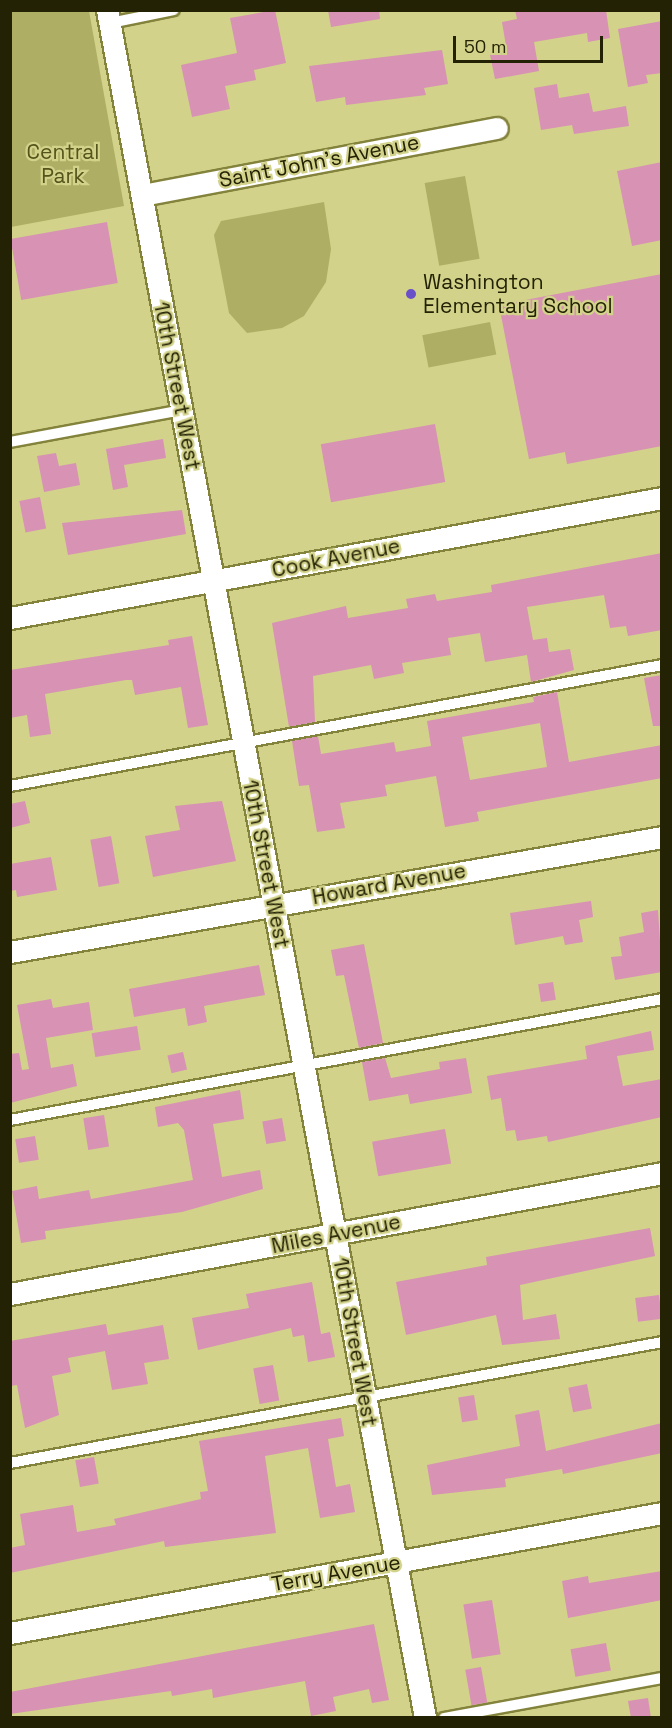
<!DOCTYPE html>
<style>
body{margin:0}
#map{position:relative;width:672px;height:1728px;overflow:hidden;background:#d2d28a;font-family:"Space Grotesk",sans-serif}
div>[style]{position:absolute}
.green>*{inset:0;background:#aeae65;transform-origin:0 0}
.building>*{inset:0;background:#d792b4;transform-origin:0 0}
.roads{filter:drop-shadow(2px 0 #84833c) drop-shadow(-2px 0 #84833c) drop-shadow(0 2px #84833c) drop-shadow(0 -2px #84833c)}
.lane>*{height:10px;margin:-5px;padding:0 5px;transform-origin:5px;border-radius:5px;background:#fff}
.street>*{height:21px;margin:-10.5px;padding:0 10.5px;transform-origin:10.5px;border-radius:10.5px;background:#fff}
.dots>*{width:16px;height:16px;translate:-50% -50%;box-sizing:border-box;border:3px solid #d2d28a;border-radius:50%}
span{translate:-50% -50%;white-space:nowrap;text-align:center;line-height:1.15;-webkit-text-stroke:4.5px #d2d28a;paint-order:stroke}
.park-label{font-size:21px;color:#54531a}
.street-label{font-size:21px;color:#232205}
.poi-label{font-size:21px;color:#232205}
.left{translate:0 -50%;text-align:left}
.frame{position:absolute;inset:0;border:12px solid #232205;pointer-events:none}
.scale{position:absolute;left:453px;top:36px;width:150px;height:27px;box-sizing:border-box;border:3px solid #232205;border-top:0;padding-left:8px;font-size:18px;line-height:21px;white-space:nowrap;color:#232205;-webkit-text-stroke:4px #d2d28a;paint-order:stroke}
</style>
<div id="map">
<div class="green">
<i style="clip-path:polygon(10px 11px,89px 11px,124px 206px,11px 227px)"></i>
<i style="left:465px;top:176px;width:84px;height:41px;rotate:80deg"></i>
<i style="clip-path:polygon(324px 202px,331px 249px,326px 282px,304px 316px,282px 328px,247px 333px,229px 313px,214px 235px,221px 221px)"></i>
<i style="left:490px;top:322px;width:33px;height:69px;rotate:79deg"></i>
</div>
<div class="building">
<i style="clip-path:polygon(275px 10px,286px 63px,254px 70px,256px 80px,225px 86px,230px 109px,192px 117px,181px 65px,237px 53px,230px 18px)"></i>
<i style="clip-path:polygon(328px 10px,379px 10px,380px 19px,331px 27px)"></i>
<i style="clip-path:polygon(515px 10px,606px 10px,610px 38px,588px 42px,587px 33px,534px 42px,539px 71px,495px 79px,490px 55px,507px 52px,502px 22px,517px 19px)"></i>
<i style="clip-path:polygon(662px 21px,662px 73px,646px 75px,648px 83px,628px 87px,618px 29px)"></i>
<i style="clip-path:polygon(442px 50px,448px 84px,424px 88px,426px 95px,346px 105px,345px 97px,316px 102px,309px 66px)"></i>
<i style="clip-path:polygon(557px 84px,559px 98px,589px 93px,593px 112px,626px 106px,629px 126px,574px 134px,572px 125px,541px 130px,534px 88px)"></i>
<i style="clip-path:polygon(662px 162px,662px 240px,632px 246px,617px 171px)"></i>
<i style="left:107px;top:222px;width:62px;height:98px;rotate:80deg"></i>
<i style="clip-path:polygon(662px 274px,662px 446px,567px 464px,565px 452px,529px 459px,499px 305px)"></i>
<i style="left:435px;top:424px;width:59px;height:116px;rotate:80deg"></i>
<i style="clip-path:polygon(163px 439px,166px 458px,124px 465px,128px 487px,113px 490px,106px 449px)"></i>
<i style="clip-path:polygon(56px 453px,59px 466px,76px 463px,80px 485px,44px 492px,37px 456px)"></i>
<i style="left:40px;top:497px;width:32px;height:21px;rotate:79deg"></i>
<i style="clip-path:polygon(182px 510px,186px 534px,68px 555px,62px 523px)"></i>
<i style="clip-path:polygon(662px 553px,662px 630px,628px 636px,626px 626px,610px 628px,604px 595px,527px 607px,533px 640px,547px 638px,549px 652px,570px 649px,574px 670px,531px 682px,527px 655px,485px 662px,480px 633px,448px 638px,451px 655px,402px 663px,404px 673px,374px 679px,371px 665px,313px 676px,315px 722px,289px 727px,272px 623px,346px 606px,348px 618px,408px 608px,406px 599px,435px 594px,437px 601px,492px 592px,491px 585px)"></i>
<i style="clip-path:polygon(192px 636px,208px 725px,188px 728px,181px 687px,135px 695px,132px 680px,126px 680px,45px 694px,51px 734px,30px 737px,27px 715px,10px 718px,10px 670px,169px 645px,168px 640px)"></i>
<i style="clip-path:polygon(662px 675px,662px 726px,653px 726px,644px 678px)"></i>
<i style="clip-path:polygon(evenodd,557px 692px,569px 762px,662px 745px,662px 778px,477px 812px,479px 821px,445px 827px,436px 776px,385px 785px,387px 796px,340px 803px,345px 828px,317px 832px,309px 785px,299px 786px,292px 741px,318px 736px,321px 754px,394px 742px,396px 752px,431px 746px,427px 721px,534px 702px,533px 697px,557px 692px,540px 723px,547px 767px,470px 780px,462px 737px,540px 723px)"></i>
<i style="clip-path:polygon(25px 801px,30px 823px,10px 828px,10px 804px)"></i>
<i style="clip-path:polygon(222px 801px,236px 861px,153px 877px,145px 836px,180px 830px,175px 806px)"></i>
<i style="left:111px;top:836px;width:48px;height:21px;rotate:80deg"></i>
<i style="clip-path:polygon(51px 857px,57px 890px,17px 897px,16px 890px,10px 891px,10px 864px)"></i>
<i style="clip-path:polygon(591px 901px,593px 917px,579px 920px,583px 942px,565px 945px,563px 936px,515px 945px,510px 913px)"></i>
<i style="clip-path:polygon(658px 910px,662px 972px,615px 980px,611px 957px,622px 956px,619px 937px,644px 932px,641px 913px)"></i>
<i style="clip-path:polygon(364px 944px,383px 1043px,359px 1048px,344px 975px,336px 976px,331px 950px)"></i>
<i style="clip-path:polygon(259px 965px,265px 995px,204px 1006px,207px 1022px,188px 1026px,185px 1008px,134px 1017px,129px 989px)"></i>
<i style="left:553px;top:982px;width:18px;height:15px;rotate:81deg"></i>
<i style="clip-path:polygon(51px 999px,53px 1008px,89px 1002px,93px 1030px,46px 1038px,51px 1068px,73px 1064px,77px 1086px,10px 1103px,10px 1054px,19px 1053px,22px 1070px,29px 1069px,17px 1005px)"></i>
<i style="left:137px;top:1026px;width:24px;height:46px;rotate:81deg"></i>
<i style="clip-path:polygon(651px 1031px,654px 1050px,617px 1056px,623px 1086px,662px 1079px,662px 1117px,548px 1142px,547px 1136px,517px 1141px,515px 1130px,506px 1131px,501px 1098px,491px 1100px,487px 1076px,587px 1059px,585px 1046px)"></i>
<i style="left:183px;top:1052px;width:18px;height:16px;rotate:77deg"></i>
<i style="clip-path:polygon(385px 1058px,391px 1078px,440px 1069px,439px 1062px,466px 1058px,472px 1093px,410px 1104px,408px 1094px,369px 1101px,362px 1062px)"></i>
<i style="clip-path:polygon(240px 1090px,244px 1119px,213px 1124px,222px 1177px,260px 1170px,263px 1189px,182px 1212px,45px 1231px,46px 1239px,21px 1243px,12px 1191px,37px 1186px,39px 1199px,89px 1190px,91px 1199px,193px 1180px,184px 1130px,178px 1123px,158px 1127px,155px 1107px)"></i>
<i style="left:104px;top:1115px;width:32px;height:21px;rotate:81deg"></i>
<i style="left:282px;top:1118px;width:23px;height:20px;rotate:80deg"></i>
<i style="left:445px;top:1129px;width:35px;height:74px;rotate:80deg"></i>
<i style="left:35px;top:1136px;width:24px;height:20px;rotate:81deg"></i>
<i style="clip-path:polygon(650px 1228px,655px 1256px,520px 1285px,523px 1320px,556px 1314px,560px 1339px,502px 1345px,496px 1315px,406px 1335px,396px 1282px,487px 1265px,486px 1257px)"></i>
<i style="clip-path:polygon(312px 1282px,321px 1334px,330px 1332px,335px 1357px,308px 1362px,304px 1335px,293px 1337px,291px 1328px,198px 1350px,192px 1318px,249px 1308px,246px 1294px)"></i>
<i style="left:659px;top:1295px;width:24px;height:24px;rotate:83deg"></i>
<i style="clip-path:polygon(106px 1324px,108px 1335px,163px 1325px,169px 1359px,144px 1363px,148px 1384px,112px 1390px,105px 1351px,68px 1358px,71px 1372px,52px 1376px,59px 1415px,25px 1428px,17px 1385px,10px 1386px,10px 1341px)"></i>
<i style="left:273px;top:1365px;width:36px;height:20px;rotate:80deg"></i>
<i style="left:587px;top:1384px;width:25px;height:19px;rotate:79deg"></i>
<i style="left:474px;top:1395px;width:25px;height:16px;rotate:81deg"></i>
<i style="clip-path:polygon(539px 1410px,546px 1451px,662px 1423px,662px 1453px,563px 1474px,562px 1469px,505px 1479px,506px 1487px,432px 1495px,427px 1465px,520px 1446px,515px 1415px)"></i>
<i style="clip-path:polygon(341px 1418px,344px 1436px,328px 1439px,336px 1487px,350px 1484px,355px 1512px,320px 1518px,308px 1448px,265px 1456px,276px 1533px,165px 1547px,164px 1541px,10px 1573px,10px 1548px,25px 1545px,20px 1514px,73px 1505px,77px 1532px,116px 1525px,114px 1519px,201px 1499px,200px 1492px,208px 1491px,199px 1441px)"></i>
<i style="left:94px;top:1457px;width:27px;height:19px;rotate:80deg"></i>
<i style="clip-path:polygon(662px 1571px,662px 1600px,568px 1618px,562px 1581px,588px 1576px,589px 1583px)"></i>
<i style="left:492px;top:1600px;width:55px;height:29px;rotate:81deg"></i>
<i style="clip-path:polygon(374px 1624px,389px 1700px,372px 1703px,369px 1689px,333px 1697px,336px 1711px,311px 1716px,305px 1681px,213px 1698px,212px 1689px,172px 1696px,171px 1691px,10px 1714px,10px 1692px)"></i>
<i style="left:606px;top:1643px;width:28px;height:36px;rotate:80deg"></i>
<i style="left:481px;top:1667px;width:36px;height:16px;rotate:80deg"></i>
<i style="clip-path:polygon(648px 1698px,651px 1718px,631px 1718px,628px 1701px)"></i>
</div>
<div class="roads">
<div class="lane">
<i style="left:110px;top:23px;width:65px;rotate:-11.5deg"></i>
<i style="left:10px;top:442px;width:175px;rotate:-10.5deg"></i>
<i style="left:10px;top:786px;width:663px;rotate:-10.51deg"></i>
<i style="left:10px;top:1120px;width:663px;rotate:-10.51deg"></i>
<i style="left:10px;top:1463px;width:663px;rotate:-10.51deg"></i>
<i style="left:444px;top:1718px;width:222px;rotate:-10.4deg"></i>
</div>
<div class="street">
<i style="left:107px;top:10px;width:1737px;rotate:79.45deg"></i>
<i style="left:142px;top:195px;width:361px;rotate:-10.7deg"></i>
<i style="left:10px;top:618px;width:663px;rotate:-10.43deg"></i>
<i style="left:10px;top:952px;width:662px;rotate:-10deg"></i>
<i style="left:10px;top:1294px;width:663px;rotate:-10.51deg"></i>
<i style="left:10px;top:1633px;width:663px;rotate:-10.43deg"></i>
</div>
</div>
<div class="dots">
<i style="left:411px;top:294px;background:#694fc8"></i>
</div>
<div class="park-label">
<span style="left:63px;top:164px">Central<br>Park</span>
</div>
<div class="street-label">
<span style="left:319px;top:161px;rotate:-11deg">Saint John's Avenue</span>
<span style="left:177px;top:386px;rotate:79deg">10th Street West</span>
<span style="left:336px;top:558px;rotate:-11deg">Cook Avenue</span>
<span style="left:266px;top:864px;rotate:79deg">10th Street West</span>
<span style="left:389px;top:884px;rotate:-10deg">Howard Avenue</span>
<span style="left:336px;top:1234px;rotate:-11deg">Miles Avenue</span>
<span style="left:355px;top:1342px;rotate:80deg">10th Street West</span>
<span style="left:336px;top:1573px;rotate:-10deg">Terry Avenue</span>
</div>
<div class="poi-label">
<span class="left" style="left:423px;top:294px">Washington<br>Elementary School</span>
</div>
<div class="frame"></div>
<div class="scale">50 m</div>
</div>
